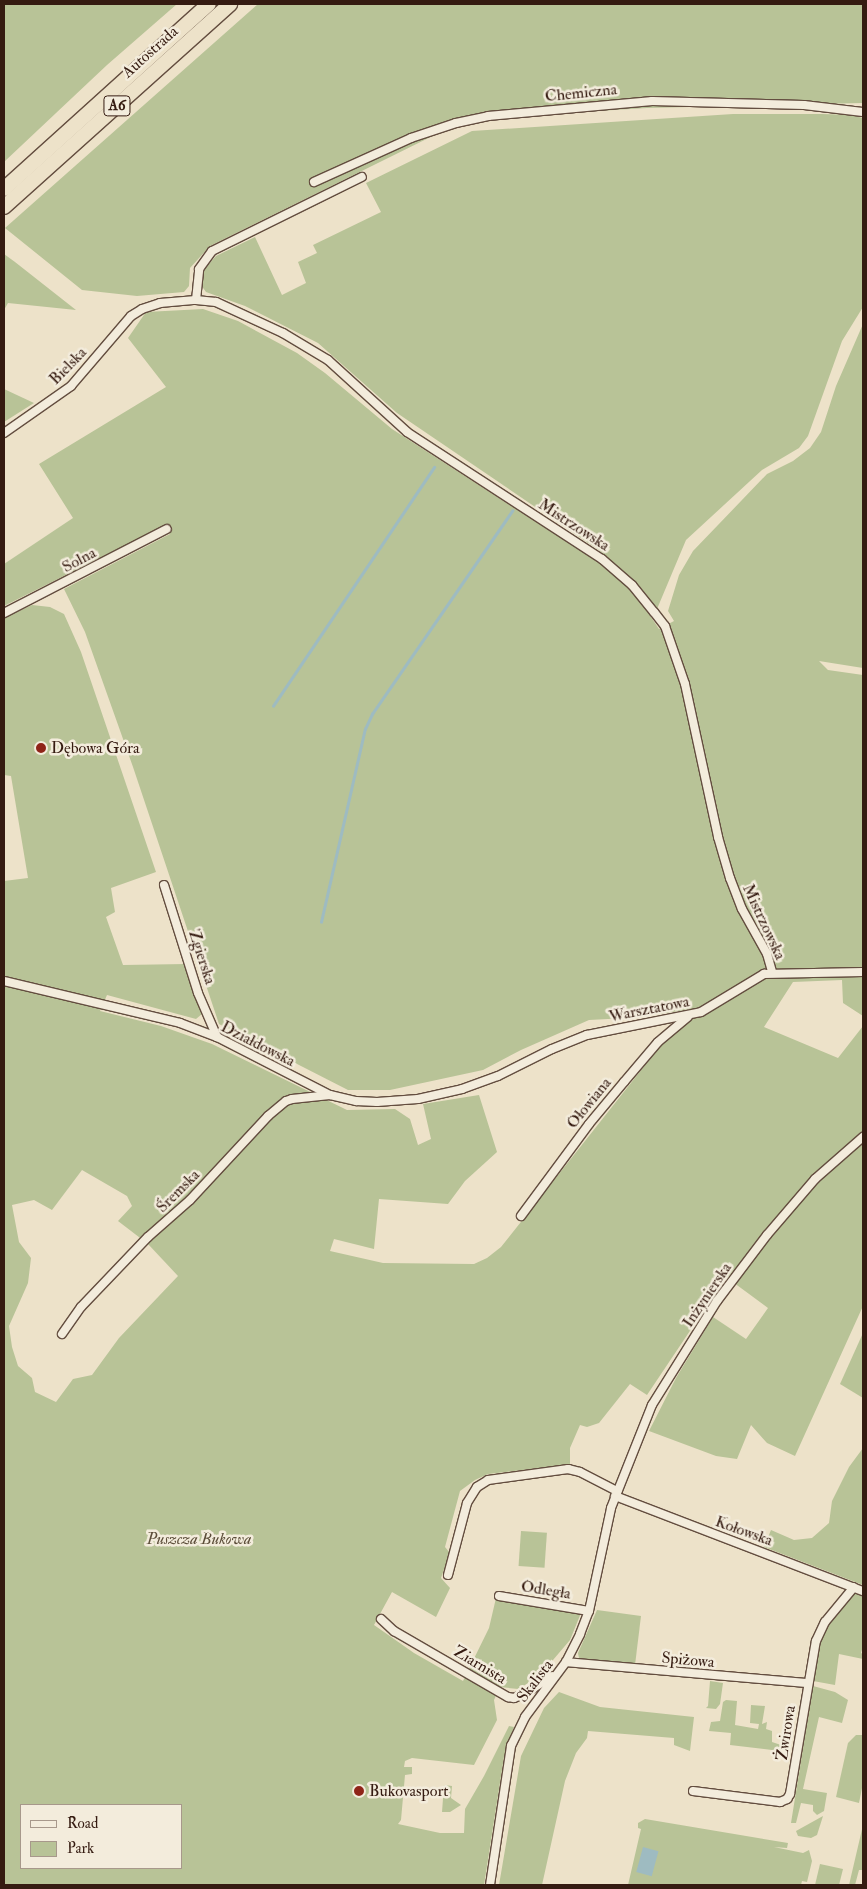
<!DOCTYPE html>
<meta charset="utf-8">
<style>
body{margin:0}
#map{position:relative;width:867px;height:1889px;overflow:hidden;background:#ede2c9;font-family:"IM FELL Double Pica",serif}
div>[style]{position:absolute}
.green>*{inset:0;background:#b8c397;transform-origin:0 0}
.water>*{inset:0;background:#9ebbc1;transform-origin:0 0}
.stream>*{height:2.5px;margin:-1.25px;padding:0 1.25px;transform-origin:1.25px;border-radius:1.25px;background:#9ebbc1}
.roads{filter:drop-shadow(1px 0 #634d3f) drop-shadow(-1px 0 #634d3f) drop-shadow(0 1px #634d3f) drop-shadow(0 -1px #634d3f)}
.street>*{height:8px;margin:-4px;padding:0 4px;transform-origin:4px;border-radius:4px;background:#f3ecdc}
.highway>*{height:14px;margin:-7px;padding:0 7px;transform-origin:7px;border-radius:7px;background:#ede2c9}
.dots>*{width:14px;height:14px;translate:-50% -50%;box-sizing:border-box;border:2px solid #f3ecdc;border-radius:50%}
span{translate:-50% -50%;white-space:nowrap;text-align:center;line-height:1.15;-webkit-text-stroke:5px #f3ecdc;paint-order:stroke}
.shield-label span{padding:1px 4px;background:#f3ecdc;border:1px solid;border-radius:4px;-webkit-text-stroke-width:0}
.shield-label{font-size:15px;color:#351b11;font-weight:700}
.street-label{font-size:16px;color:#351b11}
.poi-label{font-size:16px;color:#351b11}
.left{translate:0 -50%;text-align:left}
.park-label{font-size:16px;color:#5c4d39;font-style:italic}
.frame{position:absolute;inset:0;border:5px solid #351b11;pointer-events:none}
.legend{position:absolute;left:20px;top:1804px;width:162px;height:65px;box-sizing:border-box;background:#f3ecdc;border:1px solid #a7988b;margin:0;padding:6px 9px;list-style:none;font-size:15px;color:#351b11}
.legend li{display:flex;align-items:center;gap:10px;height:25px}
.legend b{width:25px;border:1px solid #a7988b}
</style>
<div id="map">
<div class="green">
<i style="clip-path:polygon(4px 4px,177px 4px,107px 65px,4px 162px)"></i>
<i style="clip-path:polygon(258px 4px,863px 4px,863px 103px,647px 108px,467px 119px,210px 246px,190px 268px,189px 286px,184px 292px,137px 296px,82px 290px,5px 228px)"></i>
<i style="clip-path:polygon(evenodd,733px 114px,822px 114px,852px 115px,863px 118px,863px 307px,842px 341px,808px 436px,799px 448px,762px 470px,686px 540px,657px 609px,641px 588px,641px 602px,659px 629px,674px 621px,668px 611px,679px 575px,693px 551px,767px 474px,793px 461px,810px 448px,821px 432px,836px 386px,863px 324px,863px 668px,819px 661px,828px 670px,863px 675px,863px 1016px,843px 1003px,842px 980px,793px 982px,764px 1027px,838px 1058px,863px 1026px,863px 1306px,795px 1456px,767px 1443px,751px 1425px,737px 1459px,716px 1456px,649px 1431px,676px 1378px,713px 1317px,746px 1339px,768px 1308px,726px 1277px,647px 1395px,630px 1384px,599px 1423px,587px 1427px,580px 1425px,570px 1448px,570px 1467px,556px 1466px,488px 1474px,475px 1480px,460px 1491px,445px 1547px,450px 1553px,441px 1578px,450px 1588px,436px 1617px,392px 1592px,374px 1625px,414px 1653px,463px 1681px,489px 1628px,496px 1598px,581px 1613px,570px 1640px,553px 1660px,530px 1682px,518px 1689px,500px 1687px,494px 1700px,497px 1720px,474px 1765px,412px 1758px,405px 1761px,404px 1767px,412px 1767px,412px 1774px,405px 1775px,401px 1820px,398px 1824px,440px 1833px,464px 1833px,465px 1809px,484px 1776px,509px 1726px,514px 1727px,504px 1757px,484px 1885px,4px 1885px,4px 881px,28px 878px,11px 776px,4px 775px,4px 618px,32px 605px,50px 607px,64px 614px,81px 652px,156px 872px,111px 888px,115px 912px,106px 917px,123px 965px,186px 964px,202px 1014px,196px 1019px,107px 995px,100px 1011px,161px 1026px,212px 1044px,347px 1110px,395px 1109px,410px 1119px,418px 1145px,431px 1139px,423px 1104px,479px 1095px,497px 1152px,465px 1181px,448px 1204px,379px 1199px,374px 1249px,334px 1239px,330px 1251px,383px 1263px,474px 1264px,487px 1258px,501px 1247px,661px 1045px,679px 1027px,680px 1011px,627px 1018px,589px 1020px,521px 1050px,483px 1070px,390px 1090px,348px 1090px,219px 1024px,133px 767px,85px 632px,64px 589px,170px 534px,166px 525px,4px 606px,4px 564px,73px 518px,39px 464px,166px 387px,128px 338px,146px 312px,203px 309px,238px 321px,297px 353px,325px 373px,392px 429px,598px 562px,600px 551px,397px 413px,318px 343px,245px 306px,206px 292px,201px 285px,201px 273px,216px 256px,255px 237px,282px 295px,306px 283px,298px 262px,317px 253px,313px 245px,381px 212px,366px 183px,472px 131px,733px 114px,82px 1170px,127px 1196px,132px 1206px,118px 1221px,148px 1244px,178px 1276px,119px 1338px,92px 1375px,73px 1379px,56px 1402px,35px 1392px,32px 1378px,18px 1366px,12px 1347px,9px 1326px,28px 1283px,31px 1258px,19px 1242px,12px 1205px,34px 1200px,52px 1210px,82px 1170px,733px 114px,21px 1805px,181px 1805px,181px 1868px,21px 1868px,21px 1805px)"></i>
<i style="clip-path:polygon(4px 254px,15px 262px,76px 310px,8px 303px,4px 310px)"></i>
<i style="clip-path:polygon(4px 389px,34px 403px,4px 422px)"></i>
<i style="clip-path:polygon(863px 1333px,863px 1398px,840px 1384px)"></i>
<i style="clip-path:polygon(863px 1448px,863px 1585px,764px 1547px,771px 1530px,794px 1540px,812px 1538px,829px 1523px,832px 1501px,849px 1467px)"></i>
<i style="left:521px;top:1531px;width:26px;height:35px;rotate:4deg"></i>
<i style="clip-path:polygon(854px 1593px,863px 1597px,863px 1646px,861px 1653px,863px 1654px,863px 1659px,839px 1654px,835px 1685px,813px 1681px,819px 1644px,825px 1631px,850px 1595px)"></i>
<i style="clip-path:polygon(597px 1610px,641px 1616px,635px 1665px,579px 1658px,578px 1653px)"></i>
<i style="clip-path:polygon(710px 1681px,723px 1683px,720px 1704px,716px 1709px,706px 1708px,708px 1706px)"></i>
<i style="clip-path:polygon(813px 1686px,835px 1692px,848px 1700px,842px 1723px,819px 1717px,803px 1789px,827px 1793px,824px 1811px,817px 1815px,813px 1811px,813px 1805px,801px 1803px,796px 1823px,791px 1823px)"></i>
<i style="clip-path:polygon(559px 1692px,600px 1707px,694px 1717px,690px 1751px,674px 1745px,674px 1738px,588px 1731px,587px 1738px,576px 1753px,565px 1781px,542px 1885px,499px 1885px,521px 1756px,544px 1708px)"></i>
<i style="clip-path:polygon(726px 1700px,737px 1701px,735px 1725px,758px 1729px,759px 1724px,750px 1723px,751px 1705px,765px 1706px,762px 1724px,767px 1722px,766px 1729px,772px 1731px,772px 1742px,781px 1745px,780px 1751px,730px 1745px,731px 1733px,709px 1731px,711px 1722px,720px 1721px,723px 1702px)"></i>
<i style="clip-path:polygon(856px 1735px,863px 1735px,863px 1783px,859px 1803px,836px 1797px,848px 1743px)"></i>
<i style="clip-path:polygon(444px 1785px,452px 1786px,451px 1798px,461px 1805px,450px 1812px,442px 1812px)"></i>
<i style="clip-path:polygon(823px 1816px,817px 1835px,811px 1838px,798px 1836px,796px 1831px)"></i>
<i style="clip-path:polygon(645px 1819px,788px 1843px,787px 1848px,774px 1847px,803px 1853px,809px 1850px,812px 1861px,807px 1882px,802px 1881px,801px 1885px,628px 1885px,641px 1829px,638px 1828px,638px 1823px)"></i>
<i style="clip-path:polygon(863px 1825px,863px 1870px,859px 1870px,855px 1885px,849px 1885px)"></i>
<i style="clip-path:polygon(820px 1864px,843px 1869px,839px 1885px,815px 1885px)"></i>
</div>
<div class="water">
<i style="left:643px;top:1847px;width:16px;height:26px;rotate:15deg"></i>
</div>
<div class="stream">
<i style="left:273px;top:706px;width:288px;rotate:-56deg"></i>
<i style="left:321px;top:922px;width:198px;rotate:-77.2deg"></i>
<i style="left:365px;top:729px;width:17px;rotate:-65deg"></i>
<i style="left:372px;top:714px;width:247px;rotate:-55.4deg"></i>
</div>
<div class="roads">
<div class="street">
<i style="left:314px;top:182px;width:107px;rotate:-24.4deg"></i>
<i style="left:411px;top:138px;width:47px;rotate:-18.4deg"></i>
<i style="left:456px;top:123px;width:33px;rotate:-12deg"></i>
<i style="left:488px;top:116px;width:165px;rotate:-5.2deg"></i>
<i style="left:652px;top:101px;width:152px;rotate:1.5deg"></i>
<i style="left:804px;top:105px;width:59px;rotate:6.8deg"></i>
<i style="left:196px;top:300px;width:31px;rotate:-84deg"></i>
<i style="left:199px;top:269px;width:22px;rotate:-54deg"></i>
<i style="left:212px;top:251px;width:167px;rotate:-26.3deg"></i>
<i style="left:4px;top:433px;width:82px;rotate:-35deg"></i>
<i style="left:71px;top:386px;width:92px;rotate:-49.4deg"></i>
<i style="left:131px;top:316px;width:13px;rotate:-32deg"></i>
<i style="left:142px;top:309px;width:19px;rotate:-18deg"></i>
<i style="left:160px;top:303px;width:36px;rotate:-5deg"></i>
<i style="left:196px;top:300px;width:20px;rotate:6deg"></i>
<i style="left:216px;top:302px;width:74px;rotate:24.8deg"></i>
<i style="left:283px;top:333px;width:52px;rotate:31deg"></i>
<i style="left:328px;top:360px;width:107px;rotate:42.3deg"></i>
<i style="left:407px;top:432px;width:233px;rotate:33.1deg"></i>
<i style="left:602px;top:559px;width:40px;rotate:41deg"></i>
<i style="left:632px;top:585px;width:35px;rotate:51deg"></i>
<i style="left:654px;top:612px;width:18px;rotate:52deg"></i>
<i style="left:665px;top:626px;width:61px;rotate:71deg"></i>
<i style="left:685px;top:684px;width:157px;rotate:77.8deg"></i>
<i style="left:718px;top:837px;width:43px;rotate:73.7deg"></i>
<i style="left:730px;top:878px;width:33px;rotate:69deg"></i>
<i style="left:742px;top:909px;width:51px;rotate:60.9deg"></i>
<i style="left:767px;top:954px;width:19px;rotate:74deg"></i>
<i style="left:4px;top:613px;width:183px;rotate:-27.3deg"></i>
<i style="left:164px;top:885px;width:113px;rotate:72.5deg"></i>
<i style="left:198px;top:993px;width:48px;rotate:66.6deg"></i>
<i style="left:4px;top:981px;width:181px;rotate:13.4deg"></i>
<i style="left:180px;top:1023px;width:40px;rotate:21deg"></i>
<i style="left:217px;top:1037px;width:127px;rotate:27.2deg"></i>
<i style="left:330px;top:1095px;width:27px;rotate:13deg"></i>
<i style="left:356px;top:1101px;width:21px;rotate:3deg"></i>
<i style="left:377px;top:1102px;width:41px;rotate:-4.2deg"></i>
<i style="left:418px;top:1099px;width:45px;rotate:-12.8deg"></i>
<i style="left:462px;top:1089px;width:38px;rotate:-20deg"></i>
<i style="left:498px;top:1076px;width:60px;rotate:-26.6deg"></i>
<i style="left:552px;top:1049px;width:38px;rotate:-22deg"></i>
<i style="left:587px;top:1035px;width:116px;rotate:-11.4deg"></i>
<i style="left:701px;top:1012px;width:74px;rotate:-31.1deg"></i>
<i style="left:764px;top:974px;width:99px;rotate:-1.2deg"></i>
<i style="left:521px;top:1216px;width:114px;rotate:-53.5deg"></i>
<i style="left:589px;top:1124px;width:55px;rotate:-50.2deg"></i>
<i style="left:624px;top:1082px;width:52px;rotate:-49.6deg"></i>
<i style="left:658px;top:1042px;width:39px;rotate:-40deg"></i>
<i style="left:62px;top:1334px;width:33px;rotate:-55deg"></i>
<i style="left:81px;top:1307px;width:97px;rotate:-46.3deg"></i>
<i style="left:148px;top:1237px;width:56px;rotate:-41.4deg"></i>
<i style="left:190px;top:1200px;width:115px;rotate:-47.1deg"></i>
<i style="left:268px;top:1116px;width:23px;rotate:-40deg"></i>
<i style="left:286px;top:1101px;width:6px;rotate:-18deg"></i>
<i style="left:292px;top:1099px;width:38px;rotate:-6deg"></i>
<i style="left:615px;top:1496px;width:266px;rotate:21deg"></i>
<i style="left:448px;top:1575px;width:74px;rotate:-75.2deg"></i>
<i style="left:467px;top:1503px;width:19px;rotate:-58deg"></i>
<i style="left:477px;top:1487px;width:13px;rotate:-32deg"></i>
<i style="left:488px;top:1480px;width:81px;rotate:-7.8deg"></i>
<i style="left:568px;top:1469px;width:12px;rotate:14deg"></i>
<i style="left:580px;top:1472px;width:42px;rotate:27.2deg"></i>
<i style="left:499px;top:1596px;width:91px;rotate:9.5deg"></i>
<i style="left:381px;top:1619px;width:18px;rotate:43deg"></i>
<i style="left:394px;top:1631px;width:132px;rotate:30.1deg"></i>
<i style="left:508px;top:1697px;width:6px;rotate:9deg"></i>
<i style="left:514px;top:1698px;width:13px;rotate:-23deg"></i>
<i style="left:526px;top:1693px;width:31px;rotate:-33deg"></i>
<i style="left:566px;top:1662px;width:243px;rotate:5deg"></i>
<i style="left:693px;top:1791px;width:88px;rotate:7.2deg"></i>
<i style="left:780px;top:1802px;width:8px;rotate:-23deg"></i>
<i style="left:787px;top:1799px;width:6px;rotate:-59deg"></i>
<i style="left:790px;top:1794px;width:155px;rotate:-80.4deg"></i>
<i style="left:816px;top:1641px;width:21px;rotate:-65deg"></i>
<i style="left:825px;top:1622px;width:45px;rotate:-50.4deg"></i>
<i style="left:490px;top:1885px;width:141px;rotate:-81.4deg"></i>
<i style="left:511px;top:1746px;width:32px;rotate:-64deg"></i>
<i style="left:525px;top:1717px;width:69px;rotate:-53.3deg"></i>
<i style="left:566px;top:1662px;width:31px;rotate:-63deg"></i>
<i style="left:580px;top:1634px;width:25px;rotate:-69deg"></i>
<i style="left:589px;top:1611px;width:105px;rotate:-77.9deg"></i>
<i style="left:611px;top:1508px;width:111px;rotate:-68.3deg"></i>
<i style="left:652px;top:1405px;width:123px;rotate:-58deg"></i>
<i style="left:717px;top:1301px;width:83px;rotate:-52.9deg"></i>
<i style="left:767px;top:1235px;width:74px;rotate:-49.4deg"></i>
<i style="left:815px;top:1179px;width:64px;rotate:-41.2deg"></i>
</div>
<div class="highway">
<i style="left:4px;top:189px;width:276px;rotate:-42.1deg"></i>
<i style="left:4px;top:207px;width:304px;rotate:-41.9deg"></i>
</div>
</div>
<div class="dots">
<i style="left:41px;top:748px;background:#8f2418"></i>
<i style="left:359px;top:1791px;background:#8f2418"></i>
</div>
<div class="shield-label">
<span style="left:117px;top:106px">A6</span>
</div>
<div class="street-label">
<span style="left:150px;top:52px;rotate:-42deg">Autostrada</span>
<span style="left:581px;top:93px;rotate:-6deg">Chemiczna</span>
<span style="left:68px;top:366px;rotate:-46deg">Bielska</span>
<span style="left:574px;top:525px;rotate:33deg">Mistrzowska</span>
<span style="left:79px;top:560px;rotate:-28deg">Solna</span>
<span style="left:764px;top:922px;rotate:65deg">Mistrzowska</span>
<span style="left:202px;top:957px;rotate:72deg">Zgierska</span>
<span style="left:649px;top:1009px;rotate:-11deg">Warsztatowa</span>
<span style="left:258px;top:1044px;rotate:27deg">Działdowska</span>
<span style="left:589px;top:1103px;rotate:-51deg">Ołowiana</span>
<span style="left:178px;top:1191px;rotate:-45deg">Śremska</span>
<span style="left:707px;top:1295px;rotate:-56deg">Inżynierska</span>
<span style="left:744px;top:1531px;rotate:20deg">Kołowska</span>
<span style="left:546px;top:1590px;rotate:9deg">Odległa</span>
<span style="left:688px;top:1660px;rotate:5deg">Spiżowa</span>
<span style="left:480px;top:1665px;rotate:31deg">Ziarnista</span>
<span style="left:535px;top:1681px;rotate:-53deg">Skalista</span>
<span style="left:786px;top:1733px;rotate:-81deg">Żwirowa</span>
</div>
<div class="poi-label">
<span class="left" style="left:51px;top:748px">Dębowa Góra</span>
<span class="left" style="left:369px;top:1791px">Bukovasport</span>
</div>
<div class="park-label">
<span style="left:199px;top:1539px">Puszcza Bukowa</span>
</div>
<div class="frame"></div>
<ul class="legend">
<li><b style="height:6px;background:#f3ecdc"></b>Road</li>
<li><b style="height:14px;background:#b8c397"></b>Park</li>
</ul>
</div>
